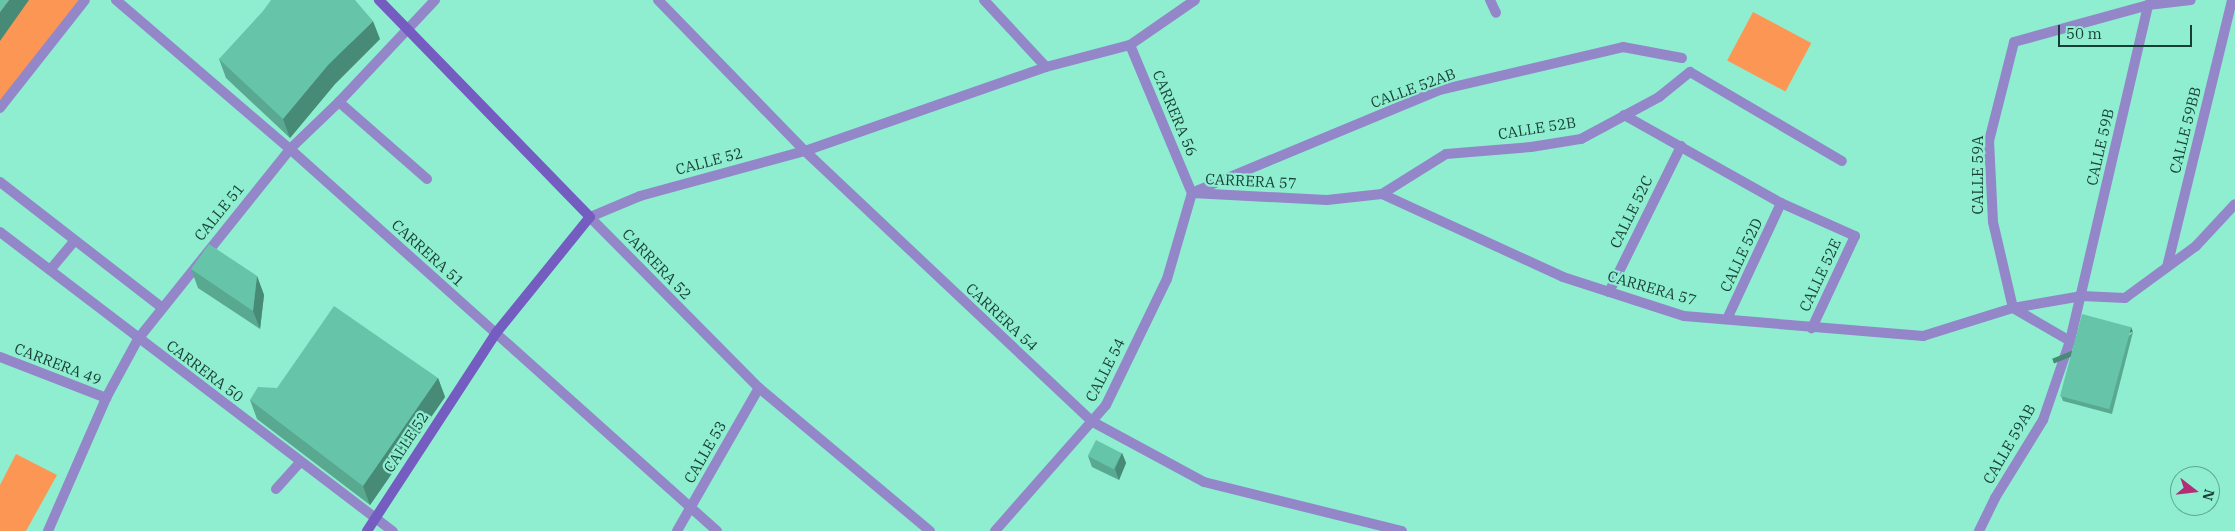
<!DOCTYPE html>
<style>
body{margin:0}
#map{position:relative;width:2235px;height:531px;overflow:hidden;background:#8feed0;font-family:"IBM Plex Serif",serif}
div>[style]{position:absolute}
.green>*{inset:0;background:#fc9655;transform-origin:0 0}
.lane>*{height:10px;margin:-5px;padding:0 5px;transform-origin:5px;border-radius:5px;background:#9387ca}
.street>*{height:10px;margin:-5px;padding:0 5px;transform-origin:5px;border-radius:5px;background:#9387ca}
.secondary>*{height:10px;margin:-5px;padding:0 5px;transform-origin:5px;border-radius:5px;background:#745cc0}
.wall>*{inset:0;background:#58a990}
.shaded-wall>*{inset:0;background:#478a76;transform-origin:0 0}
.building>*{inset:0;background:#66c5a8;transform-origin:0 0}
span{translate:-50% -50%;white-space:nowrap;text-align:center;line-height:1.15;-webkit-text-stroke:4.5px #8feed0;paint-order:stroke}
.street-label{font-size:15px;color:#163e33}
.north{position:absolute;left:2170px;top:466px;width:50px;height:50px;box-sizing:border-box;background:#8feed0;border:1px solid #5fa891;border-radius:50%;rotate:106deg;font-size:14px;font-weight:700;line-height:20px;text-align:center;color:#163e33}
.north::after{content:'';display:block;margin:auto;width:18px;height:22px;background:#b12e76;clip-path:polygon(50% 0,100% 100%,50% 72%,0 100%)}
.scale{position:absolute;left:2058px;top:25px;width:134px;height:22px;box-sizing:border-box;border:2px solid #163e33;border-top:0;padding-left:6px;font-size:15px;line-height:18px;white-space:nowrap;color:#163e33;-webkit-text-stroke:4px #8feed0;paint-order:stroke}
</style>
<div id="map">
<div class="green">
<i style="clip-path:polygon(0 0,85px 0,0 108px)"></i>
<i style="left:1753px;top:12px;width:66px;height:55px;rotate:28deg"></i>
<i style="clip-path:polygon(16px 454px,57px 475px,26px 531px,0 531px,0 485px)"></i>
</div>
<div class="lane">
<i style="left:339px;top:102px;width:117px;rotate:41.2deg"></i>
<i style="left:276px;top:489px;width:36px;rotate:-48deg"></i>
</div>
<div class="street">
<i style="left:116px;top:0;width:229px;rotate:40.6deg"></i>
<i style="left:290px;top:149px;width:573px;rotate:41.82deg"></i>
<i style="left:658px;top:0;width:211px;rotate:45.8deg"></i>
<i style="left:805px;top:151px;width:395px;rotate:43.3deg"></i>
<i style="left:1093px;top:422px;width:126px;rotate:28.4deg"></i>
<i style="left:1204px;top:482px;width:204px;rotate:13.9deg"></i>
<i style="left:984px;top:0;width:91px;rotate:47.2deg"></i>
<i style="left:1490px;top:0;width:14px;rotate:65deg"></i>
<i style="left:1130px;top:45px;width:160px;rotate:67.3deg"></i>
<i style="left:0;top:108px;width:137px;rotate:-51.8deg"></i>
<i style="left:1624px;top:115px;width:180px;rotate:29.3deg"></i>
<i style="left:1781px;top:203px;width:81px;rotate:24deg"></i>
<i style="left:1855px;top:236px;width:102px;rotate:115.1deg"></i>
<i style="left:0;top:182px;width:204px;rotate:37.8deg"></i>
<i style="left:1196px;top:191px;width:264px;rotate:-22.5deg"></i>
<i style="left:1440px;top:90px;width:188px;rotate:-13.2deg"></i>
<i style="left:1623px;top:47px;width:60px;rotate:10.6deg"></i>
<i style="left:1192px;top:193px;width:135px;rotate:3deg"></i>
<i style="left:1327px;top:200px;width:55px;rotate:-6.2deg"></i>
<i style="left:1382px;top:194px;width:199px;rotate:24.6deg"></i>
<i style="left:1563px;top:277px;width:127px;rotate:17.9deg"></i>
<i style="left:1684px;top:316px;width:240px;rotate:4.8deg"></i>
<i style="left:1923px;top:336px;width:94px;rotate:-17.3deg"></i>
<i style="left:2013px;top:308px;width:70px;rotate:-9.9deg"></i>
<i style="left:2082px;top:296px;width:43px;rotate:2.7deg"></i>
<i style="left:2125px;top:298px;width:88px;rotate:-36.2deg"></i>
<i style="left:2196px;top:246px;width:57px;rotate:-47.1deg"></i>
<i style="left:1382px;top:194px;width:75px;rotate:-32deg"></i>
<i style="left:1446px;top:154px;width:85px;rotate:-4.7deg"></i>
<i style="left:1531px;top:147px;width:51px;rotate:-9.1deg"></i>
<i style="left:1581px;top:139px;width:89px;rotate:-28.3deg"></i>
<i style="left:1659px;top:97px;width:40px;rotate:-39deg"></i>
<i style="left:1690px;top:72px;width:176px;rotate:30.4deg"></i>
<i style="left:0;top:232px;width:494px;rotate:37.3deg"></i>
<i style="left:2167px;top:267px;width:275px;rotate:-76.3deg"></i>
<i style="left:50px;top:270px;width:38px;rotate:-50deg"></i>
<i style="left:1609px;top:292px;width:163px;rotate:-63.7deg"></i>
<i style="left:1727px;top:319px;width:128px;rotate:-65deg"></i>
<i style="left:2070px;top:341px;width:66px;rotate:-149.9deg"></i>
<i style="left:2013px;top:308px;width:88px;rotate:-103.1deg"></i>
<i style="left:1993px;top:222px;width:81px;rotate:-92.8deg"></i>
<i style="left:1989px;top:141px;width:102px;rotate:-75.8deg"></i>
<i style="left:2014px;top:42px;width:139px;rotate:-15.4deg"></i>
<i style="left:2148px;top:5px;width:43px;rotate:-6.6deg"></i>
<i style="left:0;top:357px;width:114px;rotate:21.1deg"></i>
<i style="left:48px;top:531px;width:145px;rotate:-66.4deg"></i>
<i style="left:106px;top:398px;width:67px;rotate:-61.5deg"></i>
<i style="left:138px;top:339px;width:243px;rotate:-51.3deg"></i>
<i style="left:290px;top:149px;width:68px;rotate:-43.8deg"></i>
<i style="left:339px;top:102px;width:140px;rotate:-46.7deg"></i>
<i style="left:677px;top:531px;width:165px;rotate:-60.2deg"></i>
<i style="left:930px;top:531px;width:223px;rotate:-140.1deg"></i>
<i style="left:759px;top:388px;width:240px;rotate:-134.7deg"></i>
<i style="left:590px;top:217px;width:54px;rotate:-22.8deg"></i>
<i style="left:640px;top:196px;width:171px;rotate:-15.3deg"></i>
<i style="left:805px;top:151px;width:255px;rotate:-19.2deg"></i>
<i style="left:1046px;top:67px;width:87px;rotate:-14.7deg"></i>
<i style="left:1130px;top:45px;width:79px;rotate:-34.7deg"></i>
<i style="left:995px;top:531px;width:168px;rotate:-48.6deg"></i>
<i style="left:1106px;top:405px;width:140px;rotate:-64.2deg"></i>
<i style="left:1167px;top:279px;width:90px;rotate:-73.8deg"></i>
<i style="left:1979px;top:531px;width:37px;rotate:-64deg"></i>
<i style="left:1995px;top:498px;width:92px;rotate:-58.4deg"></i>
<i style="left:2043px;top:420px;width:83px;rotate:-71.1deg"></i>
<i style="left:2070px;top:341px;width:345px;rotate:-76.9deg"></i>
</div>
<div class="secondary">
<i style="left:367px;top:531px;width:236px;rotate:-56.9deg"></i>
<i style="left:496px;top:333px;width:149px;rotate:-51deg"></i>
<i style="left:590px;top:217px;width:303px;rotate:-134.2deg"></i>
</div>
<div class="wall">
<i style="clip-path:polygon(380px 39px,335px 84px,290px 138px,226px 78px,219px 59px)"></i>
<i style="clip-path:polygon(191px 269px,257px 276px,264px 295px,260px 329px,198px 288px)"></i>
<i style="clip-path:polygon(2133px 332px,2112px 414px,2063px 401px,2061px 396px)"></i>
<i style="clip-path:polygon(438px 378px,445px 397px,370px 505px,257px 419px,250px 400px,277px 388px)"></i>
<i style="clip-path:polygon(1122px 453px,1126px 463px,1119px 480px,1092px 467px,1088px 456px)"></i>
</div>
<div class="shaded-wall">
<i style="clip-path:polygon(9px 0,29px 0,0 41px,0 12px)"></i>
<i style="clip-path:polygon(373px 21px,380px 39px,335px 84px,290px 138px,283px 119px,328px 65px)"></i>
<i style="clip-path:polygon(257px 276px,264px 295px,260px 329px,253px 311px)"></i>
<i style="left:2131px;top:327px;width:5px;height:85px;rotate:68deg"></i>
<i style="clip-path:polygon(438px 378px,445px 397px,370px 505px,363px 486px)"></i>
<i style="clip-path:polygon(1122px 453px,1126px 463px,1119px 480px,1115px 469px)"></i>
</div>
<div class="building">
<i style="clip-path:polygon(0 0,9px 0,0 12px)"></i>
<i style="clip-path:polygon(271px 0,355px 0,373px 21px,328px 65px,283px 119px,219px 59px,263px 11px)"></i>
<i style="clip-path:polygon(209px 244px,257px 276px,253px 311px,191px 269px)"></i>
<i style="clip-path:polygon(334px 306px,438px 378px,363px 486px,250px 400px,258px 387px,277px 388px)"></i>
<i style="left:2082px;top:314px;width:51px;height:85px;rotate:15deg"></i>
<i style="left:1096px;top:440px;width:29px;height:18px;rotate:27deg"></i>
</div>
<div class="street-label">
<span style="left:1413px;top:88px;rotate:-20deg">CALLE 52AB</span>
<span style="left:1175px;top:113px;rotate:67deg">CARRERA 56</span>
<span style="left:1537px;top:128px;rotate:-9deg">CALLE 52B</span>
<span style="left:2185px;top:130px;rotate:-76deg">CALLE 59BB</span>
<span style="left:2100px;top:147px;rotate:-77deg">CALLE 59B</span>
<span style="left:709px;top:161px;rotate:-15deg">CALLE 52</span>
<span style="left:1978px;top:175px;rotate:-90deg">CALLE 59A</span>
<span style="left:1251px;top:181px;rotate:3deg">CARRERA 57</span>
<span style="left:219px;top:212px;rotate:-51deg">CALLE 51</span>
<span style="left:1631px;top:212px;rotate:-64deg">CALLE 52C</span>
<span style="left:428px;top:253px;rotate:42deg">CARRERA 51</span>
<span style="left:1741px;top:255px;rotate:-65deg">CALLE 52D</span>
<span style="left:657px;top:264px;rotate:46deg">CARRERA 52</span>
<span style="left:1820px;top:275px;rotate:-65deg">CALLE 52E</span>
<span style="left:1652px;top:288px;rotate:16deg">CARRERA 57</span>
<span style="left:1002px;top:317px;rotate:43deg">CARRERA 54</span>
<span style="left:58px;top:364px;rotate:21deg">CARRERA 49</span>
<span style="left:1105px;top:370px;rotate:-63deg">CALLE 54</span>
<span style="left:205px;top:371px;rotate:37deg">CARRERA 50</span>
<span style="left:406px;top:442px;rotate:-57deg">CALLE 52</span>
<span style="left:2009px;top:444px;rotate:-60deg">CALLE 59AB</span>
<span style="left:705px;top:452px;rotate:-60deg">CALLE 53</span>
</div>
<div class="north">N</div>
<div class="scale">50 m</div>
</div>
